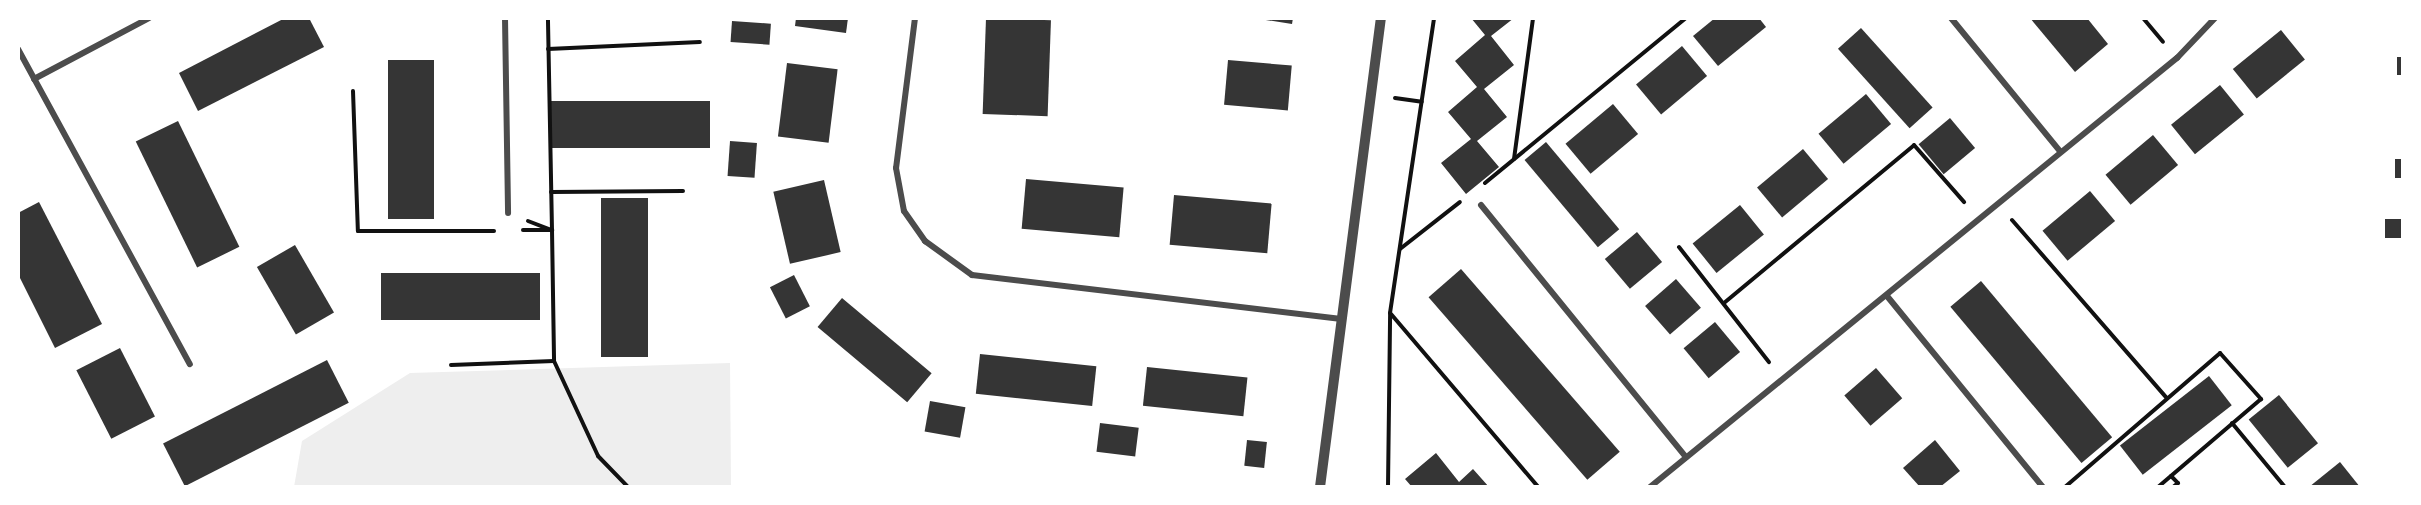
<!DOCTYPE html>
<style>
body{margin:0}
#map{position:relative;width:2421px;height:505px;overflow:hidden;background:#fff;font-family:"Zilla Slab",serif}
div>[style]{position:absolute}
.green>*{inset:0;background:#eee}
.building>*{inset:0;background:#353535;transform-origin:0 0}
.path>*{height:4px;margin:-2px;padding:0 2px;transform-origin:2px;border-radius:2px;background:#111}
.minor>*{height:6px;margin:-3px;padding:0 3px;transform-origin:3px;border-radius:3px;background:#4c4c4c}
.tertiary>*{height:10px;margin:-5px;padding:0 5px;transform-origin:5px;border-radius:5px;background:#4c4c4c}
span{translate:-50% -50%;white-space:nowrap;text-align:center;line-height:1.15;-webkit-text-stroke:6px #fff;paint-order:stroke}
.frame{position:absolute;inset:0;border:20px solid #fff;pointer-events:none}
</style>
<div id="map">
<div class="green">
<i style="clip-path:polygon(730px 363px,731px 487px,294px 487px,302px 441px,410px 373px)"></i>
</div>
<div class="building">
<i style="clip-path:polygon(285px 18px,309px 18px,324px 47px,198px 111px,179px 73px)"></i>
<i style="clip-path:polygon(796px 18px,848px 18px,846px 33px,795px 26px)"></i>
<i style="left:986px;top:18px;width:65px;height:96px;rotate:2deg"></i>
<i style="clip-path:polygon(1253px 18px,1293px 18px,1292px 24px)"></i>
<i style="clip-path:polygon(1471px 18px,1514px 18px,1491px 36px,1514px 65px,1484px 89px,1507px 117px,1477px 141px,1499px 167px,1466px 194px,1441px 163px,1471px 139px,1448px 112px,1477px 87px,1455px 61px,1485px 35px)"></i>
<i style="clip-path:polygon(1715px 18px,1759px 18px,1766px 27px,1718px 66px,1693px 36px)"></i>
<i style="clip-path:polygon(2030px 18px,2087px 18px,2108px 44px,2075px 72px)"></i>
<i style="left:732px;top:21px;width:39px;height:21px;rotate:4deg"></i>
<i style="left:1861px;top:28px;width:107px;height:31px;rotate:48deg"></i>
<i style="left:2281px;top:30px;width:38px;height:62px;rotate:51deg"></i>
<i style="left:1682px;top:46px;width:39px;height:60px;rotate:50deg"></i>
<i style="left:2397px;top:57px;width:6px;height:18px"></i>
<i style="left:388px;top:60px;width:46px;height:159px"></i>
<i style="left:1228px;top:60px;width:64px;height:45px;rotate:5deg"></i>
<i style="left:787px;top:63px;width:51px;height:74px;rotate:7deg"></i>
<i style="left:2220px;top:85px;width:38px;height:63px;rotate:51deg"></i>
<i style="left:1866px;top:94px;width:39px;height:62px;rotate:50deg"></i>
<i style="left:710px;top:101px;width:47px;height:159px;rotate:90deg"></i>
<i style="left:1613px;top:104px;width:39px;height:62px;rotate:50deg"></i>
<i style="left:1950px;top:118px;width:39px;height:41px;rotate:50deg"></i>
<i style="left:178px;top:121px;width:140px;height:47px;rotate:64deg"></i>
<i style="left:2153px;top:135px;width:39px;height:62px;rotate:50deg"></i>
<i style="left:730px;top:141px;width:27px;height:35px;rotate:4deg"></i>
<i style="left:1546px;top:142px;width:114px;height:28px;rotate:50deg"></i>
<i style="left:1803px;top:149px;width:39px;height:60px;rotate:50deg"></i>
<i style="left:2395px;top:159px;width:8px;height:19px"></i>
<i style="left:1026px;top:179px;width:98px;height:50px;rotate:5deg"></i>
<i style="left:824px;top:180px;width:74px;height:52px;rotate:77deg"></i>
<i style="left:2090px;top:191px;width:39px;height:62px;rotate:50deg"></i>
<i style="left:1174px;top:195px;width:98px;height:50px;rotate:5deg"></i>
<i style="left:601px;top:198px;width:47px;height:159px"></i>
<i style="clip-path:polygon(39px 202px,102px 324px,55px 348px,18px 274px,18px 213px)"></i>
<i style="left:1740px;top:205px;width:38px;height:61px;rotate:51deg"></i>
<i style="left:2385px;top:219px;width:18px;height:19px"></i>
<i style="left:1637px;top:232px;width:39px;height:42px;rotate:50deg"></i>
<i style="left:295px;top:245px;width:78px;height:44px;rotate:60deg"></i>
<i style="left:1461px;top:269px;width:242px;height:43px;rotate:49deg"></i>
<i style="left:381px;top:273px;width:159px;height:47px"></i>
<i style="left:794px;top:275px;width:35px;height:27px;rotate:63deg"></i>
<i style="left:1676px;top:279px;width:38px;height:41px;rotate:49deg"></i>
<i style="left:1981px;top:281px;width:204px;height:40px;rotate:50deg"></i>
<i style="left:842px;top:298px;width:117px;height:38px;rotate:40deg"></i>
<i style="left:1715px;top:322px;width:39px;height:41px;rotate:50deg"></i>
<i style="left:120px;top:348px;width:77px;height:49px;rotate:63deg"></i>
<i style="left:980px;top:354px;width:117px;height:40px;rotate:6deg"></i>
<i style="left:327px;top:360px;width:48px;height:184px;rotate:63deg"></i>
<i style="left:1147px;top:367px;width:101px;height:39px;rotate:6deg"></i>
<i style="left:1876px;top:368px;width:40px;height:42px;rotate:49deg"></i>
<i style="left:2209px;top:376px;width:37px;height:113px;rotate:52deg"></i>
<i style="left:2279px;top:395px;width:62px;height:39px;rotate:51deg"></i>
<i style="left:930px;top:401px;width:36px;height:31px;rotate:10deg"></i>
<i style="left:1100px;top:423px;width:39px;height:29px;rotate:7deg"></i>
<i style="left:1247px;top:440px;width:20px;height:26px;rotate:6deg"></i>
<i style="clip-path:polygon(1935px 440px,1960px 471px,1940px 487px,1920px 487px,1903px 468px)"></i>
<i style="clip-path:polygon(1436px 453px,1459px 482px,1473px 469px,1489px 487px,1412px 487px,1405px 479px)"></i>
<i style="clip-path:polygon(2340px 462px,2360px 487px,2309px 487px)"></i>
</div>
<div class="path">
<i style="left:2143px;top:18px;width:31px;rotate:50deg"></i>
<i style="left:548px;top:49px;width:152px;rotate:-2.6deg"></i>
<i style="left:353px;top:91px;width:140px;rotate:88deg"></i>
<i style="left:358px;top:231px;width:136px"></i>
<i style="left:1395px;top:98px;width:27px;rotate:8deg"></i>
<i style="left:1514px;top:159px;width:142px;rotate:-82.3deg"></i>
<i style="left:1485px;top:183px;width:260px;rotate:-39.4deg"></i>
<i style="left:551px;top:192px;width:132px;rotate:-0.4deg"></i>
<i style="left:2012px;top:220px;width:236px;rotate:49deg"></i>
<i style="left:528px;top:221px;width:26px;rotate:21deg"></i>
<i style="left:552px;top:230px;width:131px;rotate:89.1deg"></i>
<i style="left:554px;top:361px;width:105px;rotate:65.1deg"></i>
<i style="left:598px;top:456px;width:43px;rotate:45.9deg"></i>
<i style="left:523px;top:230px;width:29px"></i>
<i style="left:552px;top:230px;width:212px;rotate:-91.1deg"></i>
<i style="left:1679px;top:247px;width:146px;rotate:52deg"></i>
<i style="left:1400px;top:249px;width:76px;rotate:-38.1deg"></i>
<i style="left:1724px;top:303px;width:247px;rotate:-39.7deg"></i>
<i style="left:1914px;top:145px;width:76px;rotate:48.7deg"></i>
<i style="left:1391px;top:314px;width:227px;rotate:49.6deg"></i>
<i style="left:451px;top:365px;width:103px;rotate:-2.2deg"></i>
<i style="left:2232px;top:423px;width:83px;rotate:50.4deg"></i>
<i style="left:2171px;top:476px;width:10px;rotate:45deg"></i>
<i style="left:2178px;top:483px;width:6px;rotate:141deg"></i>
<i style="left:1388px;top:487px;width:174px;rotate:-89.3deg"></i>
<i style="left:1390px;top:313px;width:298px;rotate:-81.5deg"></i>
<i style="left:2065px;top:487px;width:205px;rotate:-40.8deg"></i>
<i style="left:2220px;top:353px;width:62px;rotate:48.3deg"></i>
<i style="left:2261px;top:399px;width:135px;rotate:139.5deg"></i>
</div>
<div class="minor">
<i style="left:505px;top:18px;width:195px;rotate:89.1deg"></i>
<i style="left:915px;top:18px;width:151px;rotate:97.2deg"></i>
<i style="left:896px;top:168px;width:44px;rotate:79.5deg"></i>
<i style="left:904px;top:211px;width:37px;rotate:55deg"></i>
<i style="left:925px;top:241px;width:58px;rotate:35.9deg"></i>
<i style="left:972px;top:275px;width:372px;rotate:6.8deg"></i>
<i style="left:1951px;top:18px;width:172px;rotate:50.7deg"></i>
<i style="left:18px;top:49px;width:359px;rotate:61.4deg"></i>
<i style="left:34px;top:79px;width:130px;rotate:-27.9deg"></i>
<i style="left:1481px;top:205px;width:325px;rotate:50.9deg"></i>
<i style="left:1887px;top:296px;width:247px;rotate:50.8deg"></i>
<i style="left:1650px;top:487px;width:680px;rotate:-39.15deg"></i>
<i style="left:2177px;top:58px;width:55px;rotate:-46.5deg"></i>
</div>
<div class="tertiary">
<i style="left:1320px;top:487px;width:473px;rotate:-82.6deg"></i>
</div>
<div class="frame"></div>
</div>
